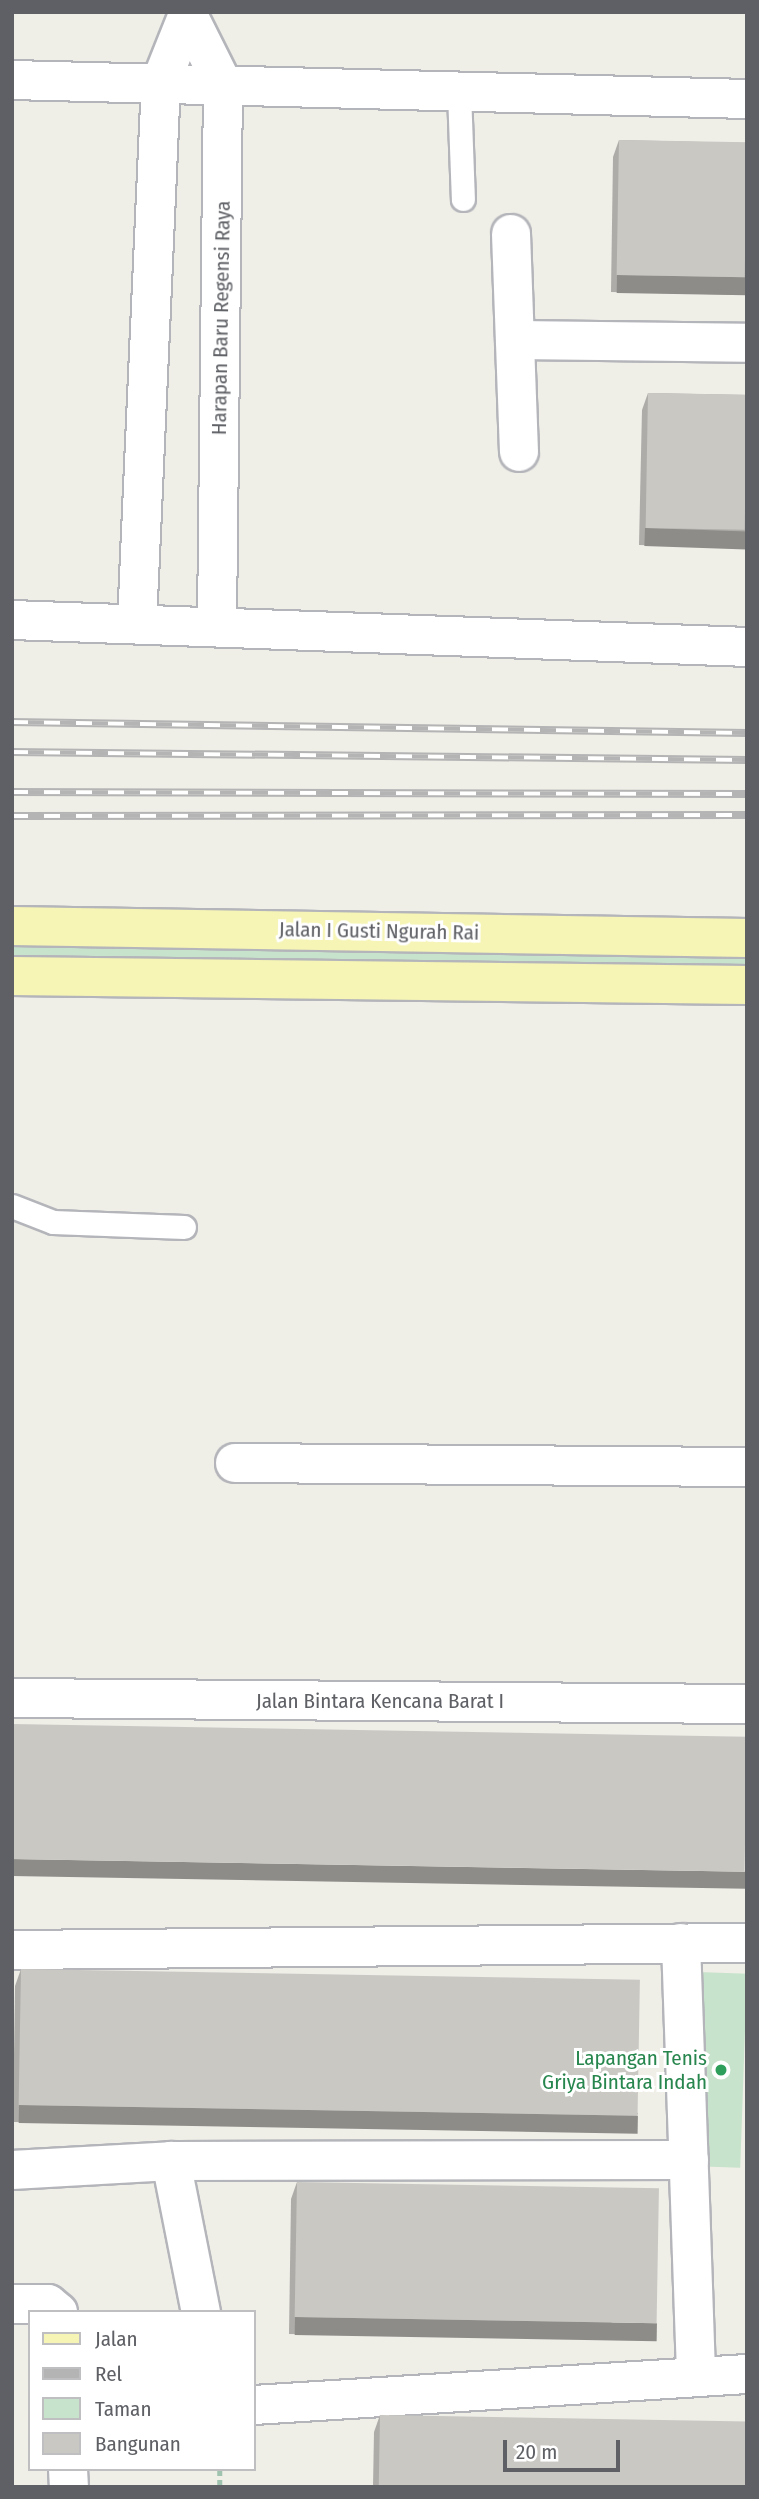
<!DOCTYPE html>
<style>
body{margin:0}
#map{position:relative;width:759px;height:2499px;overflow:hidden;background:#efeee7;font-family:"Fira Sans Condensed",sans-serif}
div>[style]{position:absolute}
.green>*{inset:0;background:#c7e3cb;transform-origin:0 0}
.path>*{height:4.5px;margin-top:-2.25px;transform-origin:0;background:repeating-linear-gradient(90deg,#a0c3b0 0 7px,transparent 0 10.5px)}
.roads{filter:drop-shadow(2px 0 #b4b5ba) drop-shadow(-2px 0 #b4b5ba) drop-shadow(0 2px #b4b5ba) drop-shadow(0 -2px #b4b5ba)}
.service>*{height:23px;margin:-11.5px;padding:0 11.5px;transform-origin:11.5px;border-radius:11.5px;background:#fff}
.minor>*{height:38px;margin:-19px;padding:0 19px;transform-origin:19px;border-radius:19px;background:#fff}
.tertiary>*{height:38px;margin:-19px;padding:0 19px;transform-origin:19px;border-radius:19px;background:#fff}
.primary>*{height:38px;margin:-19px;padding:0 19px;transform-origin:19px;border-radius:19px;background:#f6f5b5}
.rail>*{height:8px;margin-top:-4px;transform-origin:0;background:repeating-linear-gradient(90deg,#fff 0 16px,#b4b4b5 0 32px);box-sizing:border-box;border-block:2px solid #b4b4b5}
.wall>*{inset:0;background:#aeaca8}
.shaded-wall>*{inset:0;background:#8d8c88;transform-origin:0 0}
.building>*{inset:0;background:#cac8c3;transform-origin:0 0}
.dots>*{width:19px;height:19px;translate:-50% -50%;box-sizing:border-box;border:4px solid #fff;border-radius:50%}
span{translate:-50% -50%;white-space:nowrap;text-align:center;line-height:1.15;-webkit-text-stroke:6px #fff;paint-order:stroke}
.street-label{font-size:21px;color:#5e6065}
.leisure-label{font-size:21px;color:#27864d}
.right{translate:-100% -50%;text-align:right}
.frame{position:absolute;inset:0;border:14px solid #5e6065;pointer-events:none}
.legend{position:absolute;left:28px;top:2310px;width:228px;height:161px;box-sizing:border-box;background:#fff;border:2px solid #bfbfc1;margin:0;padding:9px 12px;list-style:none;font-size:21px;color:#5e6065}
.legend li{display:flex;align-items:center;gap:14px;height:35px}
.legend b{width:35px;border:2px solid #bfbfc1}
.scale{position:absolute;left:503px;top:2440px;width:117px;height:32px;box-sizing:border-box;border:4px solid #5e6065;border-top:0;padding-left:9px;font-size:21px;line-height:24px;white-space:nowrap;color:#5e6065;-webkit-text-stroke:5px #fff;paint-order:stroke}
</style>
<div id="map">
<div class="green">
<i style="left:12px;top:926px;width:735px;height:50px;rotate:1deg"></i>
<i style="left:697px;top:1972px;width:50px;height:194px;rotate:2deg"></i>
</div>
<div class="path">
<i style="left:220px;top:2469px;width:18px;rotate:90deg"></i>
</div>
<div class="roads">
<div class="service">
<i style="left:459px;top:92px;width:107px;rotate:87.9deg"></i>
<i style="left:12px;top:1206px;width:44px;rotate:21.3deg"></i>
<i style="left:53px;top:1222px;width:131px;rotate:2.2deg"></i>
</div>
<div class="minor">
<i style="left:189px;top:17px;width:76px;rotate:63.4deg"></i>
<i style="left:223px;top:85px;width:541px;rotate:90.64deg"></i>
<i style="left:511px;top:234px;width:218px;rotate:87.9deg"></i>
<i style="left:515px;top:340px;width:232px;rotate:0.7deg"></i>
<i style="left:12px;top:620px;width:735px;rotate:2.1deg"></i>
<i style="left:137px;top:623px;width:542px;rotate:-87.46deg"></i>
<i style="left:161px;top:82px;width:75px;rotate:-68.2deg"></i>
<i style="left:235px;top:1463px;width:512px;rotate:0.45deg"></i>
<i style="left:12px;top:1698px;width:735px;rotate:0.47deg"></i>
<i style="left:681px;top:1943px;width:431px;rotate:88deg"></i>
<i style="left:12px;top:1950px;width:735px;rotate:-0.55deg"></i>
<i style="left:171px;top:2161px;width:154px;rotate:78.8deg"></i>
<i style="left:12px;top:2170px;width:159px;rotate:-3.2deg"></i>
<i style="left:171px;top:2161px;width:518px;rotate:-0.11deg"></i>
<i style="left:12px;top:2304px;width:36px"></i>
<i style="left:48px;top:2304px;width:13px;rotate:39deg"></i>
<i style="left:254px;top:2405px;width:494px;rotate:-3.6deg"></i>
<i style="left:68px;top:2469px;width:18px;rotate:87deg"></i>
</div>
<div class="tertiary">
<i style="left:12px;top:80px;width:735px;rotate:1.48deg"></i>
</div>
<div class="primary">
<i style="left:12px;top:926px;width:735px;rotate:0.94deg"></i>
<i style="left:12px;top:976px;width:735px;rotate:0.7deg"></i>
</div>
</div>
<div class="rail">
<i style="left:12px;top:722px;width:735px;rotate:0.86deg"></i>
<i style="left:12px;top:752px;width:735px;rotate:0.62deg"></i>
<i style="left:12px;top:792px;width:735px;rotate:0.16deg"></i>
<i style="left:12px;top:816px;width:735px;rotate:-0.08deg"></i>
</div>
<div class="wall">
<i style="clip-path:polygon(619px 140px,747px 143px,747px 295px,611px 292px,613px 157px)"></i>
<i style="clip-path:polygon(648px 393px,747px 395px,747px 548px,639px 545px,642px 410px)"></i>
<i style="clip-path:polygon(21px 1969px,638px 2113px,631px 2130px,13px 2122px,15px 1986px)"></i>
<i style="clip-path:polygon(297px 2182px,651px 2340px,289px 2334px,291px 2199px)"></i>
<i style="clip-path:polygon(380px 2415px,747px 2487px,373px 2487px,374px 2432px)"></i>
</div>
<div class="shaded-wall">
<i style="left:617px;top:275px;width:130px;height:18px;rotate:1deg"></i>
<i style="left:645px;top:528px;width:102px;height:18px;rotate:2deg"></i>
<i style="left:12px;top:1859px;width:735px;height:17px;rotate:1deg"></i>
<i style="left:19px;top:2105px;width:619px;height:18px;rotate:1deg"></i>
<i style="left:295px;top:2317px;width:362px;height:18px;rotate:1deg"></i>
</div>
<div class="building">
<i style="left:619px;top:140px;width:128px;height:135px;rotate:1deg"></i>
<i style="left:648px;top:393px;width:99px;height:135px;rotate:1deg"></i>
<i style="left:12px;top:1724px;width:735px;height:135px;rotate:1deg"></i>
<i style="left:21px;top:1969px;width:619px;height:136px;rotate:1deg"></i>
<i style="left:297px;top:2182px;width:362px;height:135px;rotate:1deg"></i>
<i style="left:380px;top:2415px;width:367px;height:72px;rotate:1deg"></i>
</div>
<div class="dots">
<i style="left:721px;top:2070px;background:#2e9e5b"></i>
</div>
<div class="street-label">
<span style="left:221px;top:318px;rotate:-89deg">Harapan Baru Regensi Raya</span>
<span style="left:379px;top:931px;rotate:1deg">Jalan I Gusti Ngurah Rai</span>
<span style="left:380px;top:1701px">Jalan Bintara Kencana Barat I</span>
</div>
<div class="leisure-label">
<span class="right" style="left:707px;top:2070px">Lapangan Tenis<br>Griya Bintara Indah</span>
</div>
<div class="frame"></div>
<ul class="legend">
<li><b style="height:9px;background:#f6f5b5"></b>Jalan</li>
<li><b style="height:9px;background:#b4b4b5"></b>Rel</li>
<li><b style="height:19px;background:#c7e3cb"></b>Taman</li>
<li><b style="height:19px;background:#cac8c3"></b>Bangunan</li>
</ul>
<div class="scale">20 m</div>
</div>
